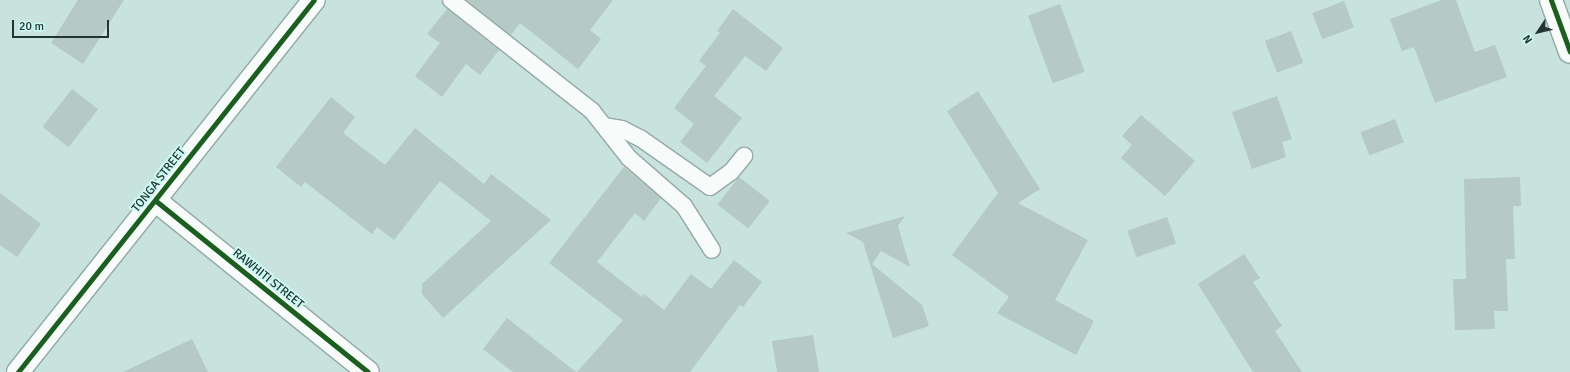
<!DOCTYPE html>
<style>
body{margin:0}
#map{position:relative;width:1570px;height:372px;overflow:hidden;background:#c8e2dd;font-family:Signika,sans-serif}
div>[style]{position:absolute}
.building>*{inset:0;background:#b5c9c5;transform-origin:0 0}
.roads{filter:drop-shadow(1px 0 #94a8a5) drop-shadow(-1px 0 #94a8a5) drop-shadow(0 1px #94a8a5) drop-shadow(0 -1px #94a8a5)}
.service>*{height:16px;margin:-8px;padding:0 8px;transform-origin:8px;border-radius:8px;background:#f7fbfa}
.minor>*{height:22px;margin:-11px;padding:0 11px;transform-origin:11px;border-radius:11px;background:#f7fbfa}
.cycleway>*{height:5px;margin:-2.5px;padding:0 2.5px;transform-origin:2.5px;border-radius:2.5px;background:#1b5e20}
span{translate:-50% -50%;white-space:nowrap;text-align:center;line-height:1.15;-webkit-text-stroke:4px #cbf9f1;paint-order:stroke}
.street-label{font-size:12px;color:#233532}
.north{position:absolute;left:1518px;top:12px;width:40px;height:40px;-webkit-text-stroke:3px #cbf9f1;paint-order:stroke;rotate:235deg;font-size:11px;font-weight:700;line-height:16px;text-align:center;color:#233532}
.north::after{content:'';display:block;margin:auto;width:14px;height:18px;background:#233532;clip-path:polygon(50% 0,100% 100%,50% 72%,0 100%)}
.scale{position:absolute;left:12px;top:20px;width:97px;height:18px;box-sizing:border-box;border:2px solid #233532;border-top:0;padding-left:5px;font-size:12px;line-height:14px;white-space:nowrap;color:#233532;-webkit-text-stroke:3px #cbf9f1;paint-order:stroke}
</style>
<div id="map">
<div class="building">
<i style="clip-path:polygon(78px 0,124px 0,83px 64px,51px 43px)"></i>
<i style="clip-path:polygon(466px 0,613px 0,590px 30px,601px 39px,578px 69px,520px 23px,511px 35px)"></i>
<i style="clip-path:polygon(1442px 0,1456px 0,1475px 52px,1495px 45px,1507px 77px,1435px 103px,1414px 47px,1402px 51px,1390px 19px)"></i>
<i style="left:1344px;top:1px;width:28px;height:34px;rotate:69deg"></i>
<i style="left:1060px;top:4px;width:72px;height:34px;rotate:70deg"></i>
<i style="clip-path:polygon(447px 9px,499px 50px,480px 75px,466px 64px,442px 97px,415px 76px,440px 43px,427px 34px)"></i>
<i style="clip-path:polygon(733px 9px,783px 48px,766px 71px,745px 56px,714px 96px,742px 118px,707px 163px,680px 142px,694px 124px,674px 108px,706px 66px,699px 61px,720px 33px,717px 31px)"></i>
<i style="left:1291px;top:31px;width:34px;height:28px;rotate:69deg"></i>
<i style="left:72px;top:89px;width:33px;height:48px;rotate:38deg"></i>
<i style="clip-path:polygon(978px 91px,1040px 189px,1018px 203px,1088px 240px,1055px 300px,1094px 321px,1076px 355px,997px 313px,1009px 297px,952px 255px,998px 193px,947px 111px)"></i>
<i style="clip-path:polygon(1277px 96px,1292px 139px,1282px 142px,1286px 157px,1252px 169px,1232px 112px)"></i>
<i style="clip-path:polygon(331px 97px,355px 117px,343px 133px,385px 165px,415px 128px,484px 184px,491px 174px,551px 220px,443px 318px,422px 294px,422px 284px,491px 221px,440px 181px,394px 240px,377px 227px,372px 234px,305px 182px,301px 187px,276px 167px)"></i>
<i style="clip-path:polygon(1141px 115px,1195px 161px,1165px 196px,1121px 158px,1132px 145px,1122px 136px)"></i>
<i style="left:1395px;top:119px;width:25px;height:37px;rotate:69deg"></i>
<i style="clip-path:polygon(624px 167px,661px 198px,644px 221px,635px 213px,597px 262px,642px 297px,644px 294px,664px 310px,691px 274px,711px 289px,734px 260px,762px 282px,743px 307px,740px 305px,690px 372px,577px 372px,623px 320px,549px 263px)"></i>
<i style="left:739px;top:177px;width:39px;height:35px;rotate:38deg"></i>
<i style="clip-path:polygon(1520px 177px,1521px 206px,1513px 206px,1515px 259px,1506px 259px,1508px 311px,1494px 311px,1495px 329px,1455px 330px,1453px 279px,1466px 279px,1464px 179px)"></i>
<i style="clip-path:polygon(0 193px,41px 224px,17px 257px,0 245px)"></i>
<i style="clip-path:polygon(905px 216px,898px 226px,910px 267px,881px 251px,872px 264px,922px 305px,929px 326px,893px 338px,863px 242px,846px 233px)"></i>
<i style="left:1167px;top:217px;width:28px;height:42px;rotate:71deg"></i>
<i style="clip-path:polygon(1244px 254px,1260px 278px,1253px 282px,1282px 326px,1275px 331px,1302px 372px,1253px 372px,1198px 284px)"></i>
<i style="clip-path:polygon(507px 318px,576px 372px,513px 372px,483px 349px)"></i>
<i style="clip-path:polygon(813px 335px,819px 372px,777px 372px,772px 341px)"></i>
<i style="clip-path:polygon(192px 339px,208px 372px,123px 372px)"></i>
</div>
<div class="roads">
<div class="service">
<i style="left:451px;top:0;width:179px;rotate:38.2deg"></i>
<i style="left:592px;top:111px;width:60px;rotate:51.8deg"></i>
<i style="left:629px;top:158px;width:73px;rotate:41.1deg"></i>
<i style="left:684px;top:206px;width:52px;rotate:57.5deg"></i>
<i style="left:604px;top:126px;width:18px;rotate:9deg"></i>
<i style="left:622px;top:129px;width:20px;rotate:27deg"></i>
<i style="left:640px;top:138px;width:85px;rotate:35deg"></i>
<i style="left:710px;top:187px;width:26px;rotate:-36deg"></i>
<i style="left:731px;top:172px;width:21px;rotate:-51deg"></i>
</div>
<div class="minor">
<i style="left:1551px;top:0;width:55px;rotate:69.9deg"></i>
<i style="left:156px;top:201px;width:272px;rotate:38.9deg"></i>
<i style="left:18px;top:372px;width:475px;rotate:-51.5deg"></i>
</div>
</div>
<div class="cycleway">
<i style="left:1551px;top:0;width:55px;rotate:69.9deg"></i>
<i style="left:156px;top:201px;width:272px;rotate:38.9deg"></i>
<i style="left:18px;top:372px;width:475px;rotate:-51.5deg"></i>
</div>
<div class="street-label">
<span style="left:159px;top:180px;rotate:-52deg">TONGA STREET</span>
<span style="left:268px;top:279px;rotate:39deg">RAWHITI STREET</span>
</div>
<div class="north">N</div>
<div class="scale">20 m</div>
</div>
